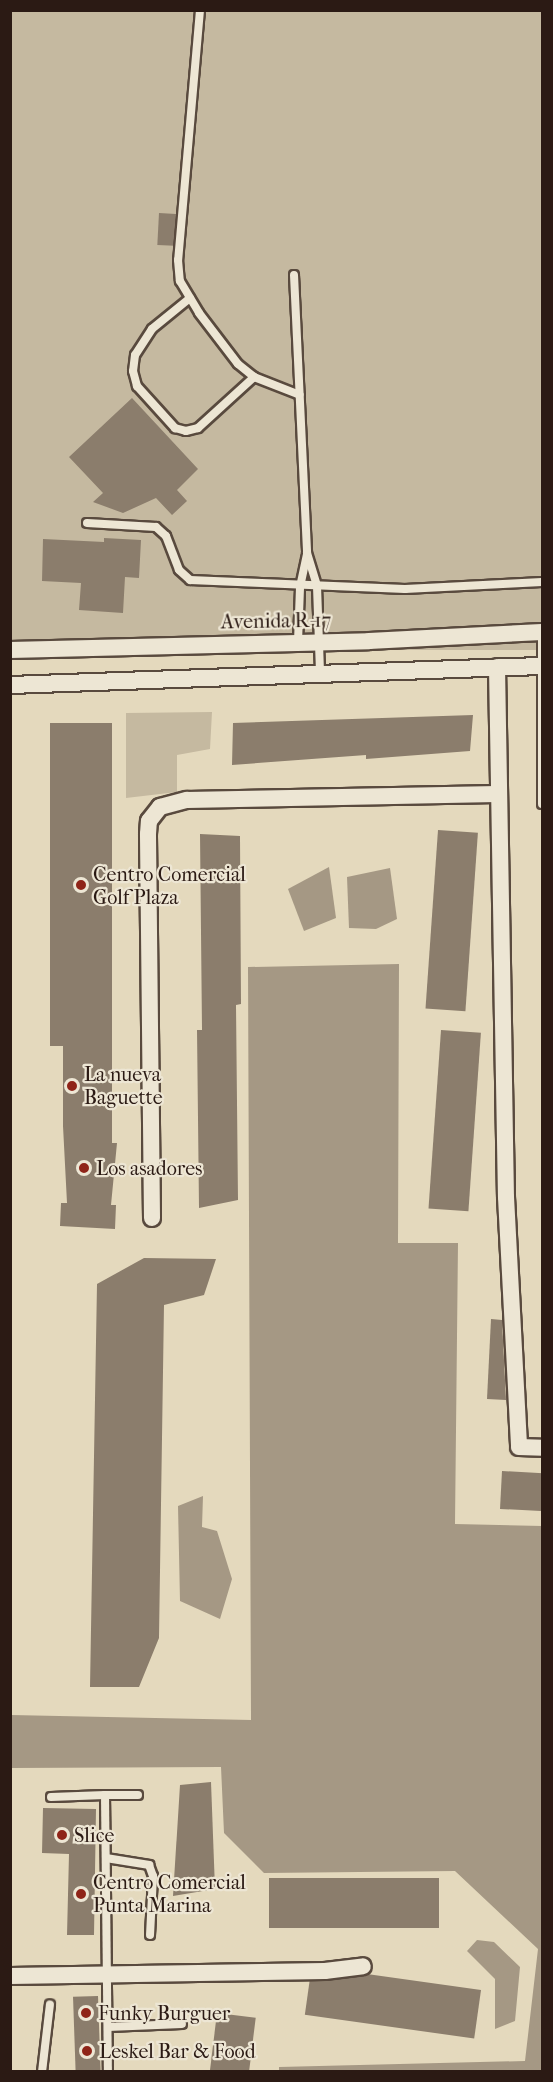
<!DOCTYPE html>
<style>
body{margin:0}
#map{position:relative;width:553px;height:2082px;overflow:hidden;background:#e4d9bd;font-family:"IM FELL French Canon",serif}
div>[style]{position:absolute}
.green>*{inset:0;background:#c5b9a0;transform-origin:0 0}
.water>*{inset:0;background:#a59884}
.building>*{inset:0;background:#8b7d6c;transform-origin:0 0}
.roads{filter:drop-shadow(2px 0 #594a3e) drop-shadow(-2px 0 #594a3e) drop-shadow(0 2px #594a3e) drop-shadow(0 -2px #594a3e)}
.lane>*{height:8px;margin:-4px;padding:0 4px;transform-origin:4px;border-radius:4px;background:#ede6d4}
.street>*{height:16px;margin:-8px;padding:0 8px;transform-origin:8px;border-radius:8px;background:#ede6d4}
.dots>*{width:16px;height:16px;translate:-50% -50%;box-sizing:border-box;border:3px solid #ede6d4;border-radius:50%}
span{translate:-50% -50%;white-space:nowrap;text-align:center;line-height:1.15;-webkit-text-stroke:4.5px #ede6d4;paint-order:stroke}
.street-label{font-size:20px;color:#2b1a14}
.poi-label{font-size:20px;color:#2b1a14}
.left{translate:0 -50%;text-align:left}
.frame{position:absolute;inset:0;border:12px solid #2b1a14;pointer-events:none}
</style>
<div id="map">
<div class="green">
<i style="left:10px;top:11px;width:532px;height:639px"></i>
<i style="clip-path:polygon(212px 712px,210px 749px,177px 755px,177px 792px,126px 798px,126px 713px)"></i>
</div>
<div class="water">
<i style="clip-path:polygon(329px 867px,336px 918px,304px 931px,288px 889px)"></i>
<i style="clip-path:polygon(390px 868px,397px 919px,376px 929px,349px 928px,347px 877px)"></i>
<i style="clip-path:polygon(399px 964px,398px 1243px,458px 1243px,455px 1524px,542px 1526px,542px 2071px,279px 2071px,279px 2067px,525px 2061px,538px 1949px,455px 1871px,264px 1873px,224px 1833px,221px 1767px,11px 1768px,11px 1715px,251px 1720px,248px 967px)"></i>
<i style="clip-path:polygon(203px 1496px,202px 1527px,217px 1531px,232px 1579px,220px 1619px,180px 1601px,178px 1506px)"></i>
<i style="clip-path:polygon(477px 1940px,494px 1942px,520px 1967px,515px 2021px,495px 2029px,495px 1979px,467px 1951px)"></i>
</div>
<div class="building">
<i style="left:159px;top:213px;width:17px;height:32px;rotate:3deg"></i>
<i style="clip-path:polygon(132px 398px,198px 469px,177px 490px,187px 501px,172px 515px,156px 498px,123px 513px,93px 502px,103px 493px,69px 457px)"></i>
<i style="clip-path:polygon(104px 538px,141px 540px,139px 578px,125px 577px,123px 613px,79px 610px,81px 583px,42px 581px,43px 539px,104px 542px)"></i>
<i style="clip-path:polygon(473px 715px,470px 751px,366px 759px,366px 755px,232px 765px,233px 723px)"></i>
<i style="clip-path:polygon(50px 723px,112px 723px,112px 1143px,117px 1143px,111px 1205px,116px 1205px,115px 1229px,60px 1226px,61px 1203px,67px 1203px,63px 1126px,63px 1046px,50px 1046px)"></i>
<i style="left:438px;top:830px;width:40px;height:179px;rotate:4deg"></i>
<i style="clip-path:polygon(200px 834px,240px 836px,241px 1004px,236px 1005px,238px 1200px,199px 1208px,197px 1030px,202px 1030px)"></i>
<i style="left:441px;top:1030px;width:40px;height:179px;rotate:4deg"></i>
<i style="clip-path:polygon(144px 1258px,216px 1259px,204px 1295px,164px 1305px,159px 1638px,139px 1687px,90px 1687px,97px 1284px)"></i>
<i style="clip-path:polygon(491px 1319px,502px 1320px,506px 1400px,487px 1399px)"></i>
<i style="left:502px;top:1471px;width:41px;height:38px;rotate:3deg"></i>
<i style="clip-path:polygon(211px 1782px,215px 1889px,173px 1896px,180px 1785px)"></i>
<i style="clip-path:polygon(43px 1808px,96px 1809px,94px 1935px,67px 1935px,69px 1854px,42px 1853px)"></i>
<i style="left:269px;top:1878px;width:170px;height:50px"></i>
<i style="left:481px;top:1990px;width:49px;height:171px;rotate:98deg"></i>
<i style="left:98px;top:1996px;width:76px;height:25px;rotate:88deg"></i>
<i style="left:217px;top:2013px;width:39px;height:59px;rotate:7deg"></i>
</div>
<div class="roads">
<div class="lane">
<i style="left:200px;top:10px;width:251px;rotate:95deg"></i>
<i style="left:178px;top:260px;width:21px;rotate:85deg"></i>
<i style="left:180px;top:281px;width:37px;rotate:59deg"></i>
<i style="left:199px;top:313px;width:64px;rotate:52.6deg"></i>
<i style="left:238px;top:364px;width:21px;rotate:39deg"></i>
<i style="left:254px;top:377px;width:49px;rotate:21.4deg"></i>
<i style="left:294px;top:275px;width:278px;rotate:87.3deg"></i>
<i style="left:307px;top:553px;width:34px;rotate:73deg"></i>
<i style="left:317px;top:586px;width:88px;rotate:88deg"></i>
<i style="left:190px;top:298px;width:49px;rotate:140.8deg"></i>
<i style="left:152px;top:329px;width:31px;rotate:123deg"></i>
<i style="left:135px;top:355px;width:16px;rotate:97deg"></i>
<i style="left:133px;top:371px;width:16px;rotate:75deg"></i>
<i style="left:137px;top:386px;width:57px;rotate:47.9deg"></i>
<i style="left:175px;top:428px;width:11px;rotate:15deg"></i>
<i style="left:186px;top:431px;width:12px;rotate:-14deg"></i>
<i style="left:198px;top:428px;width:76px;rotate:-42.3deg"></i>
<i style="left:87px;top:523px;width:69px;rotate:3.3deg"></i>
<i style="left:156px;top:527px;width:13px;rotate:42deg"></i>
<i style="left:166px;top:536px;width:36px;rotate:69deg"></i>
<i style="left:179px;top:570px;width:15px;rotate:42deg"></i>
<i style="left:190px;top:580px;width:215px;rotate:2.4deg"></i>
<i style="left:405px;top:589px;width:137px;rotate:-2.9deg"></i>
<i style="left:542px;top:632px;width:172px;rotate:90deg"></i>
<i style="left:298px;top:642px;width:55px;rotate:-87.9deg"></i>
<i style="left:300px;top:587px;width:34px;rotate:-78deg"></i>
<i style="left:105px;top:1795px;width:33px"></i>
<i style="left:51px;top:1797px;width:54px;rotate:-2.1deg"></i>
<i style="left:105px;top:1795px;width:277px;rotate:89.4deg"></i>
<i style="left:106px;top:1858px;width:44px;rotate:9.2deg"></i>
<i style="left:149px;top:1865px;width:12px;rotate:70deg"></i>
<i style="left:153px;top:1876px;width:59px;rotate:92.9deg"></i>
<i style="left:108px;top:2027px;width:74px;rotate:-2.3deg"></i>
<i style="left:42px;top:2072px;width:68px;rotate:-83.3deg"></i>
</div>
<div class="street">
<i style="left:10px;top:650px;width:359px;rotate:-1.4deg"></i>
<i style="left:369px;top:641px;width:173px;rotate:-3deg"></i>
<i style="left:497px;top:667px;width:530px;rotate:89.03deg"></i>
<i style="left:506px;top:1197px;width:250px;rotate:87deg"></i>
<i style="left:519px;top:1447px;width:23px;rotate:2deg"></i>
<i style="left:10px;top:685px;width:532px;rotate:-2.05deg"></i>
<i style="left:152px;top:1218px;width:384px;rotate:-90.6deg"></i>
<i style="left:148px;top:834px;width:13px;rotate:-86deg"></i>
<i style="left:149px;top:821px;width:18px;rotate:-52deg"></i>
<i style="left:160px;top:807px;width:28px;rotate:-15deg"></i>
<i style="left:187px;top:800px;width:310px;rotate:-1.1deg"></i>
<i style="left:10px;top:1976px;width:315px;rotate:-0.9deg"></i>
<i style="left:325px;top:1971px;width:38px;rotate:-7deg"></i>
</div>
</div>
<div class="dots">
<i style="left:81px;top:885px;background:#8f2418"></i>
<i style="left:72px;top:1086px;background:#8f2418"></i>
<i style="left:84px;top:1168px;background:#8f2418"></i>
<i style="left:62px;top:1835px;background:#8f2418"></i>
<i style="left:81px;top:1894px;background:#8f2418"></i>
<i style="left:86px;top:2013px;background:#8f2418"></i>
<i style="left:87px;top:2051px;background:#8f2418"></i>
</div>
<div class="street-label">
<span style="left:276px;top:621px;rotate:-1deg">Avenida R-17</span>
</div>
<div class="poi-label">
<span class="left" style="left:93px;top:886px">Centro Comercial<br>Golf Plaza</span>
<span class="left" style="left:84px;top:1086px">La nueva<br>Baguette</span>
<span class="left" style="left:96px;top:1168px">Los asadores</span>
<span class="left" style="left:74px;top:1835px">Slice</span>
<span class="left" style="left:93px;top:1894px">Centro Comercial<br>Punta Marina</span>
<span class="left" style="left:98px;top:2013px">Funky Burguer</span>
<span class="left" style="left:99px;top:2051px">Leskel Bar &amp; Food</span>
</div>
<div class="frame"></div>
</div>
